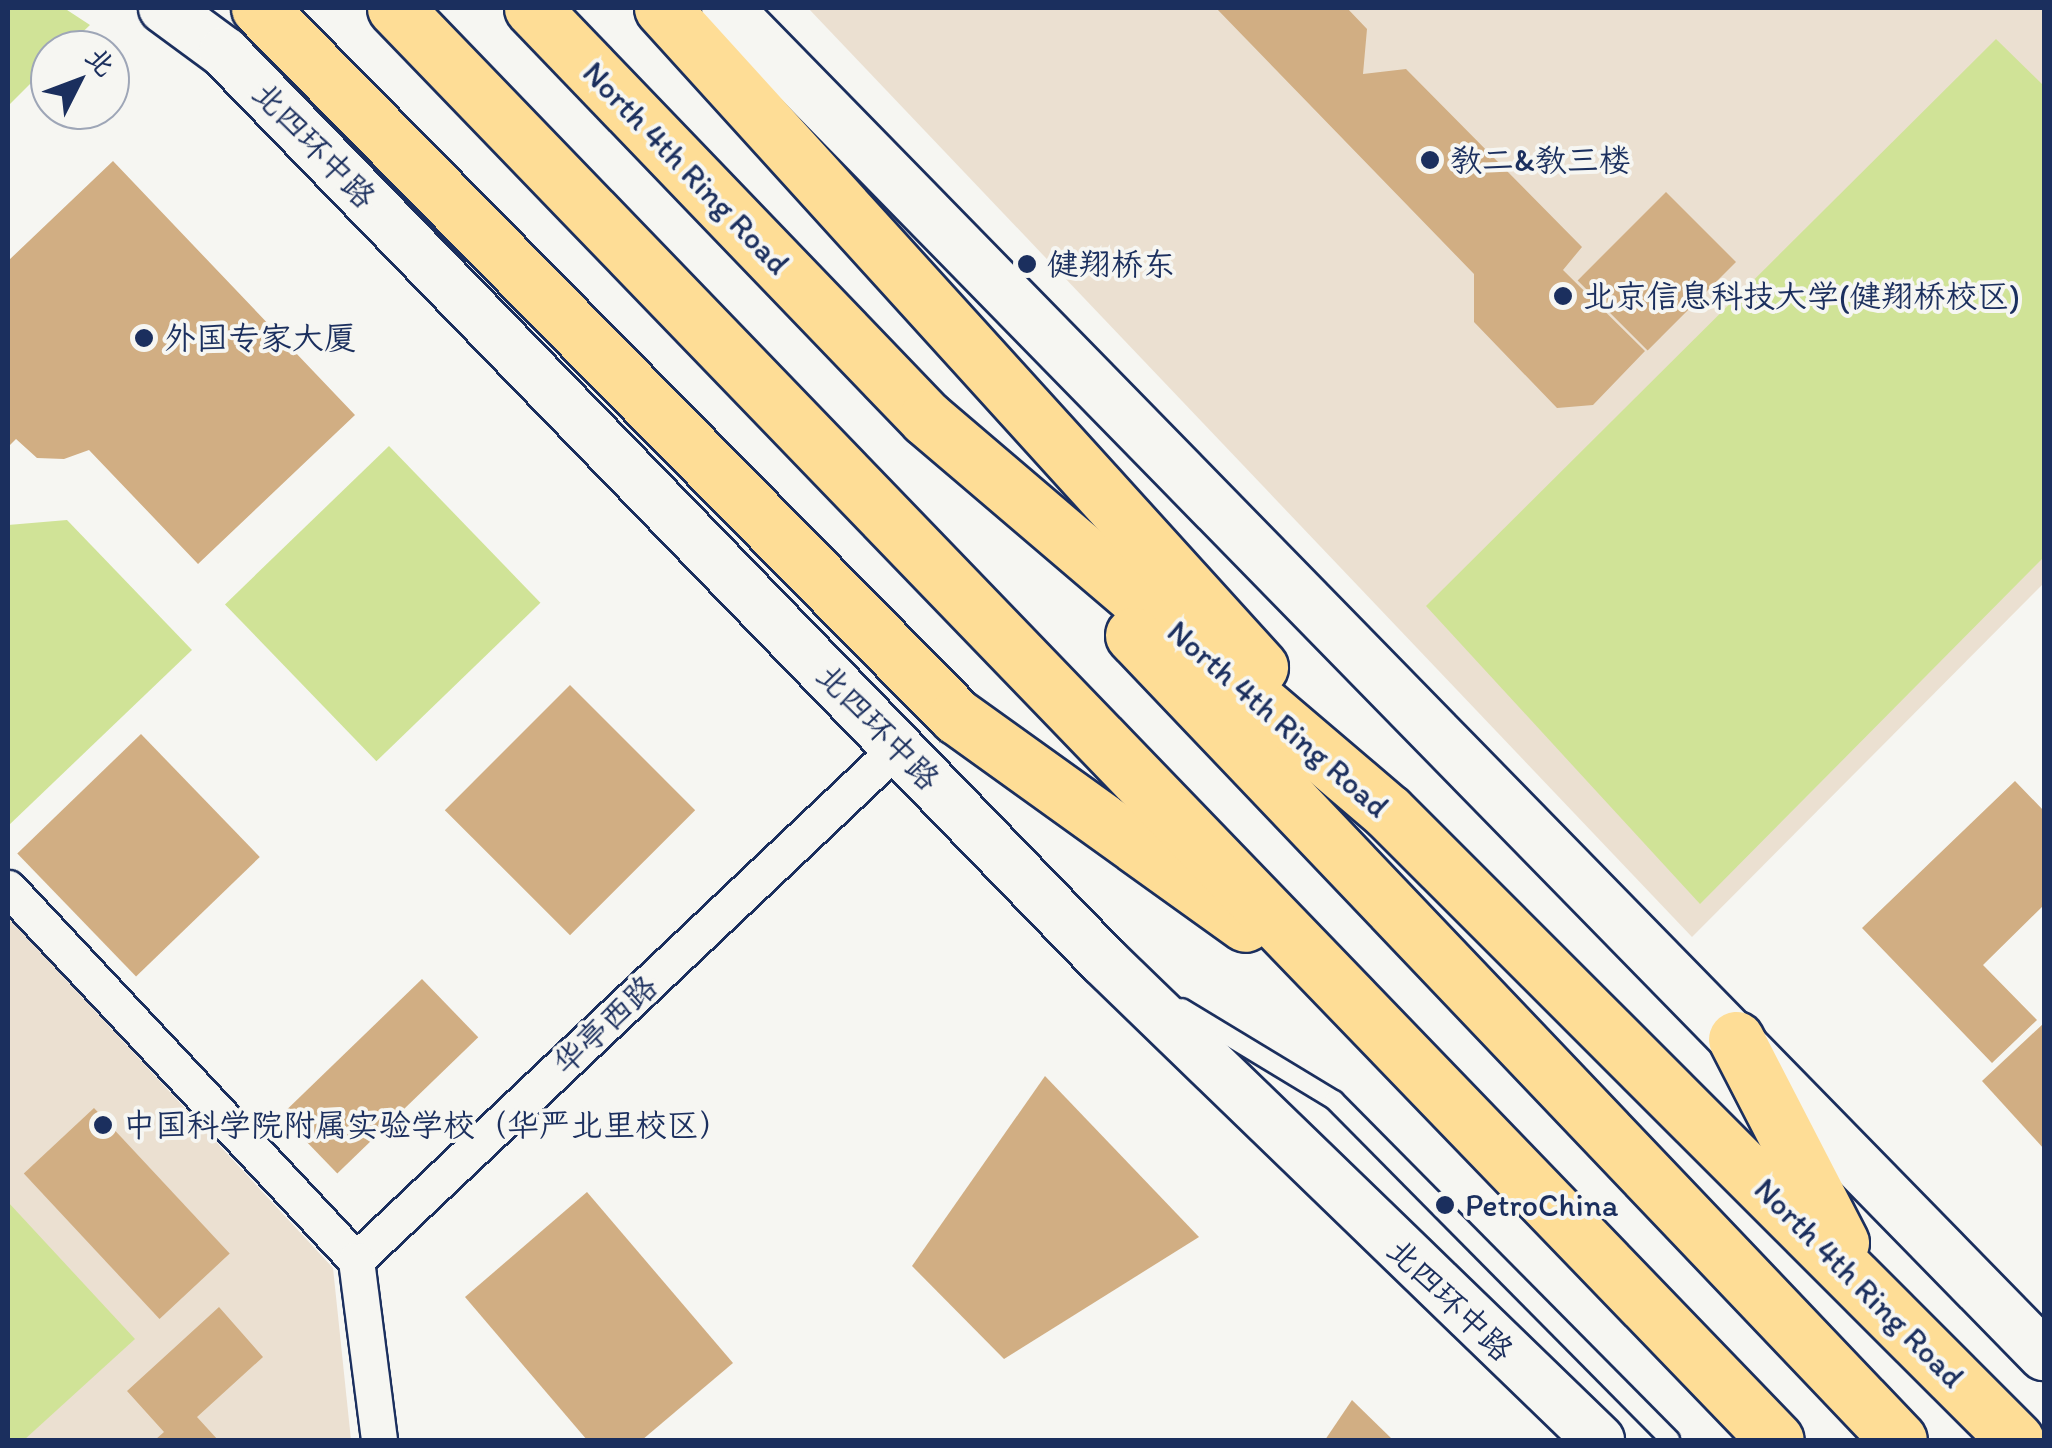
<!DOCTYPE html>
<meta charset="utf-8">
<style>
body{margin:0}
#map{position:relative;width:2052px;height:1448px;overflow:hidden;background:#f6f6f2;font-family:Itim,"LXGW WenKai TC",sans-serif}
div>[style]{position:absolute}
.built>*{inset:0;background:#ebe0d1}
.green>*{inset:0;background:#d0e397;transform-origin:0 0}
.building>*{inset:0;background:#d1ae83;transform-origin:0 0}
.roads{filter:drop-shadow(2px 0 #1b2f5e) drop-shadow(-2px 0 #1b2f5e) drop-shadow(0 2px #1b2f5e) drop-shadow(0 -2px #1b2f5e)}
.lane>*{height:18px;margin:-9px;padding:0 9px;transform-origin:9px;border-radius:9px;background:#f6f6f2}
.street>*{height:35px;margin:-17.5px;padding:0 17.5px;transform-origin:17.5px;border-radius:17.5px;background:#f6f6f2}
.secondary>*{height:50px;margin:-25px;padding:0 25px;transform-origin:25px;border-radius:25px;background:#f6f6f2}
.highway>*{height:55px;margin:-27.5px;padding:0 27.5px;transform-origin:27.5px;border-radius:27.5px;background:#fedd96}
.dots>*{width:28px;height:28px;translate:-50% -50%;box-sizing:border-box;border:5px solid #f6f6f2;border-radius:50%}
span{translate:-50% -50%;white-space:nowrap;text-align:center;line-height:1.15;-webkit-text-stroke:8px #f6f6f2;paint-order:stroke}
.street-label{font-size:32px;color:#1b2f5e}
.poi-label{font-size:32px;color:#1b2f5e}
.left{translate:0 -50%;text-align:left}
.frame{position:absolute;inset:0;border:10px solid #1b2f5e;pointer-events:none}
.north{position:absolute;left:30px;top:30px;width:100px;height:100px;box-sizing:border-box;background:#f6f6f2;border:2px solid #9ea6b7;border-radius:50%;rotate:48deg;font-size:28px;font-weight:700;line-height:40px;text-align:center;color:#1b2f5e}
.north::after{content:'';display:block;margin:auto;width:35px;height:45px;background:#1b2f5e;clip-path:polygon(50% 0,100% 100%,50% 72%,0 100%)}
</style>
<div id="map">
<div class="built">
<i style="clip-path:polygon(808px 8px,2044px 8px,2044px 583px,1692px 937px)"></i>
<i style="clip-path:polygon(8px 917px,333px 1268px,351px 1440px,8px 1440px)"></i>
</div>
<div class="green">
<i style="clip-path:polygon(8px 8px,64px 8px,90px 25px,64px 50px,50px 50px,50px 64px,8px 106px)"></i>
<i style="clip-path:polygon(1996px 39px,2044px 86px,2044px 557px,1700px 904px,1426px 606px)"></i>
<i style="left:389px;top:446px;width:218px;height:228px;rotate:46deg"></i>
<i style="clip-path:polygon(67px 520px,192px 650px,8px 826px,8px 525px)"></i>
<i style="clip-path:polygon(8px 1202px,135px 1339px,24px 1440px,8px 1440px)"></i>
</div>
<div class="building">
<i style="clip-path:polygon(1216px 8px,1347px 8px,1367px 29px,1363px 74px,1406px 69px,1582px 247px,1563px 270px,1645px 351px,1593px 405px,1557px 408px,1474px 322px,1474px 274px)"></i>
<i style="clip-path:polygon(113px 161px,355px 415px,198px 564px,89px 450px,64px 459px,37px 458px,16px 439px,8px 447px,8px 261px)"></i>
<i style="left:1666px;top:192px;width:99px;height:125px;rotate:45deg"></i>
<i style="left:570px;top:685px;width:177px;height:177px;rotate:45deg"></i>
<i style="left:141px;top:734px;width:171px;height:172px;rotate:46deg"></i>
<i style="clip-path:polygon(2015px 781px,2044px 811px,2044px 905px,1983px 965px,2037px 1020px,1992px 1063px,1862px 928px)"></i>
<i style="left:422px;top:979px;width:81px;height:196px;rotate:46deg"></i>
<i style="clip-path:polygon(2044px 1023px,2044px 1149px,1982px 1081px)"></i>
<i style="clip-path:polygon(1045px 1076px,1199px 1237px,1004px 1359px,912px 1266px)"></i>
<i style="left:94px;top:1108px;width:199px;height:96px;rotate:47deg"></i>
<i style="clip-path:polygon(587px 1192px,733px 1363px,642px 1440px,587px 1440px,465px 1297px)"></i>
<i style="clip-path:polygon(219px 1307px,263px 1357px,197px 1417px,218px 1440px,155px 1440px,164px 1432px,127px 1391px)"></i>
<i style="clip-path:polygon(1352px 1400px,1393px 1440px,1325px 1440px)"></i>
</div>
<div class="roads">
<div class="lane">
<i style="left:1182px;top:1008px;width:178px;rotate:31.2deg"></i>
<i style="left:1334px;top:1100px;width:478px;rotate:45.3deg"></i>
</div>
<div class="street">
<i style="left:8px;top:888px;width:509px;rotate:46.91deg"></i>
<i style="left:356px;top:1260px;width:746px;rotate:-43.43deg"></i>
<i style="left:356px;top:1260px;width:181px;rotate:82.7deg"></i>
</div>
<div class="secondary">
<i style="left:164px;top:8px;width:74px;rotate:36.3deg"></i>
<i style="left:224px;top:52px;width:1265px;rotate:45.93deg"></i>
<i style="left:1104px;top:961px;width:689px;rotate:44.06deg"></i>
<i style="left:727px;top:8px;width:1884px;rotate:45.65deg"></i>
</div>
<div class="highway">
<i style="left:259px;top:8px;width:994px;rotate:45.45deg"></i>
<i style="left:956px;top:716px;width:356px;rotate:35.7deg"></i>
<i style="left:395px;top:8px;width:1989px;rotate:46.04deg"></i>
<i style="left:532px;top:8px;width:569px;rotate:46.14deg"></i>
<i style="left:926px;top:418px;width:607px;rotate:40.46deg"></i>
<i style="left:1388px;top:812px;width:888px;rotate:45deg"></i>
<i style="left:662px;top:8px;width:890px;rotate:47.78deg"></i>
<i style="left:1133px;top:635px;width:1111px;rotate:46.42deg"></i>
<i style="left:1736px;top:1039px;width:229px;rotate:62.7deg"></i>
</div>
</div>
<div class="dots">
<i style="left:1430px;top:160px;background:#1b2f5e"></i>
<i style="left:1027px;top:264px;background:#1b2f5e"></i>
<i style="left:1563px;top:296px;background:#1b2f5e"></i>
<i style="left:144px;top:338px;background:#1b2f5e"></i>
<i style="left:103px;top:1125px;background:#1b2f5e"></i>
<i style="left:1445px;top:1205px;background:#1b2f5e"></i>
</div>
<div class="street-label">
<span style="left:314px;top:145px;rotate:46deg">北四环中路</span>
<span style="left:686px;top:168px;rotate:46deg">North 4th Ring Road</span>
<span style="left:1278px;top:719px;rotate:41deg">North 4th Ring Road</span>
<span style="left:878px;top:727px;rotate:46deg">北四环中路</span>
<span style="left:605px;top:1025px;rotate:-43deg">华亭西路</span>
<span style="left:1859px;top:1283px;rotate:45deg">North 4th Ring Road</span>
<span style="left:1450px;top:1300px;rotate:44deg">北四环中路</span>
</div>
<div class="poi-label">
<span class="left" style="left:1450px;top:160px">教二&amp;教三楼</span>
<span class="left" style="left:1047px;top:264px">健翔桥东</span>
<span class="left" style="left:1583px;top:296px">北京信息科技大学(健翔桥校区)</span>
<span class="left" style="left:164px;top:338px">外国专家大厦</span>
<span class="left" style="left:123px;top:1125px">中国科学院附属实验学校（华严北里校区）</span>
<span class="left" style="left:1465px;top:1205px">PetroChina</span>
</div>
<div class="frame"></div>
<div class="north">北</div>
</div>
